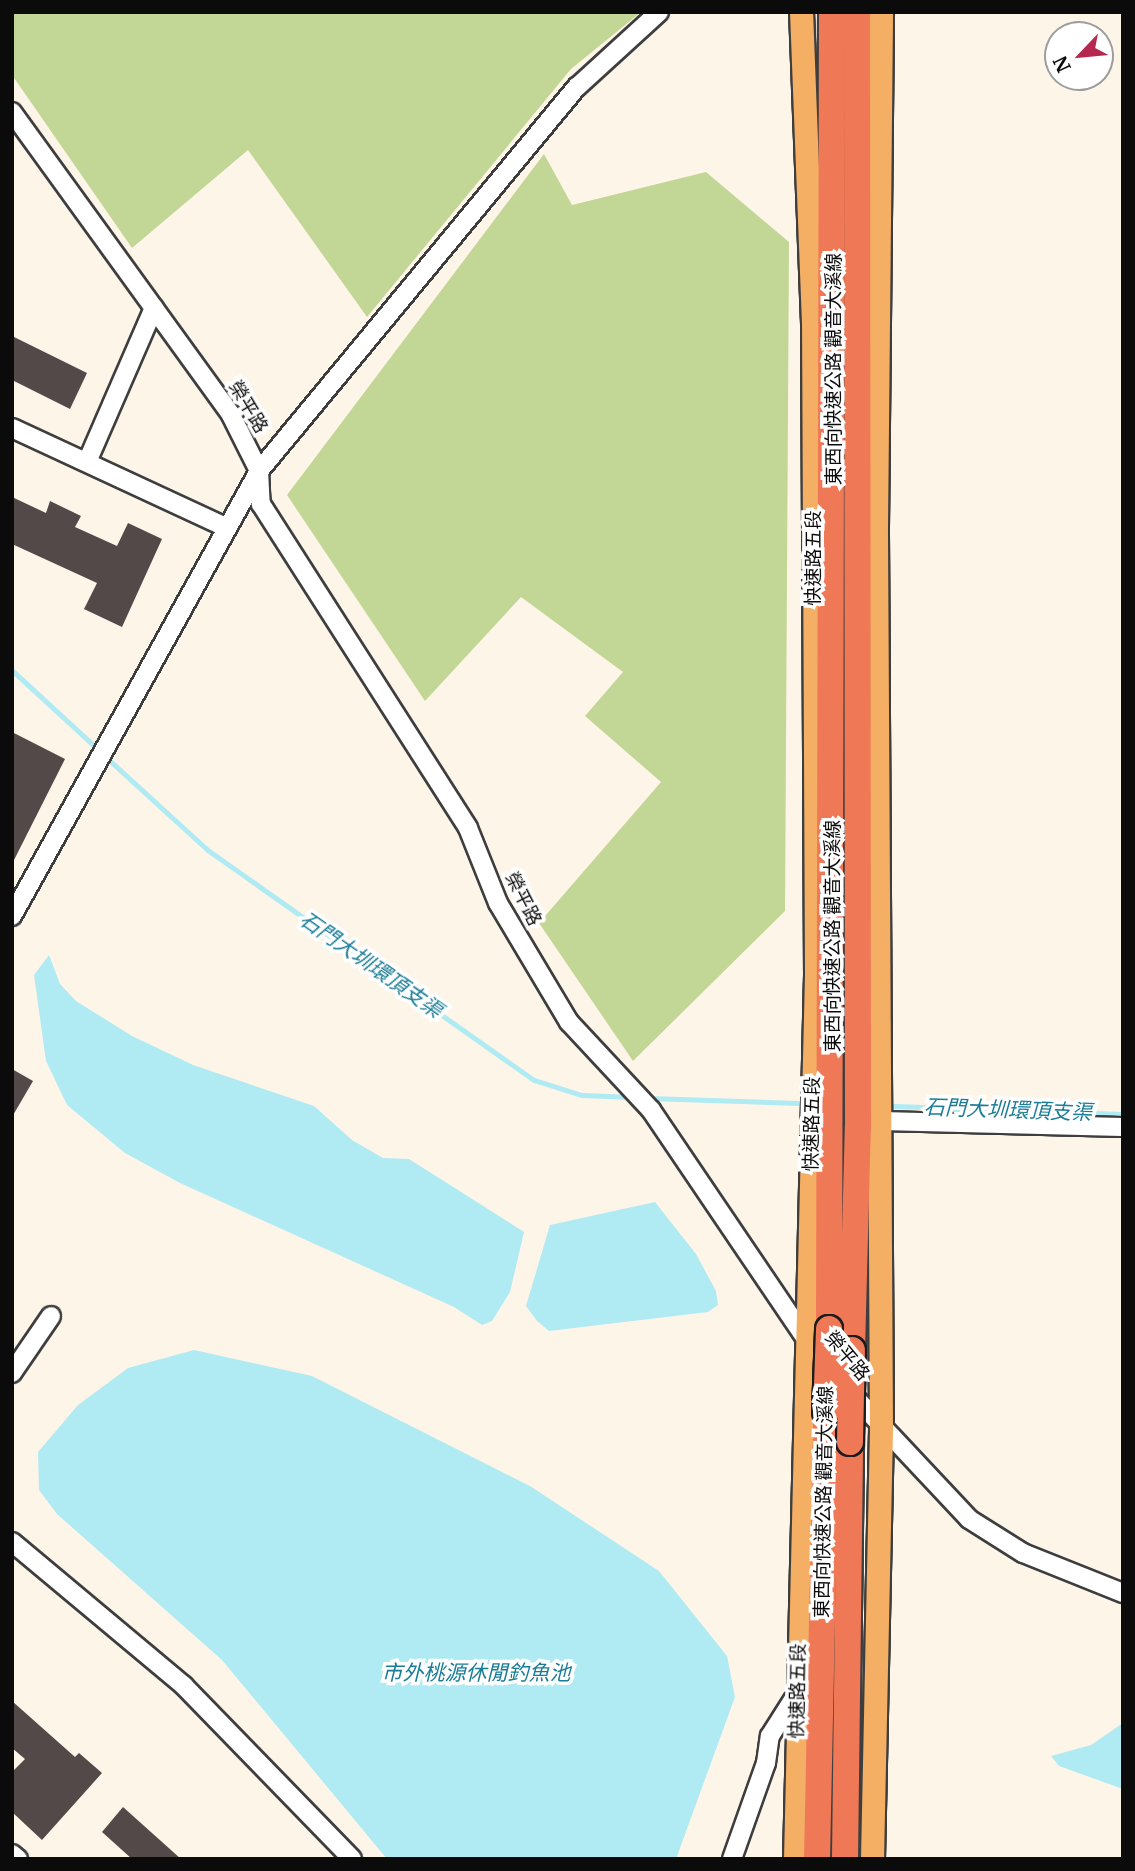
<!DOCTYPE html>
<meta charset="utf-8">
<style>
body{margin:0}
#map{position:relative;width:1135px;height:1871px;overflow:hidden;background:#fef5e9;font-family:Merriweather,"Noto Sans TC",serif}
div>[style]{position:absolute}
.forest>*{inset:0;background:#c2d695}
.water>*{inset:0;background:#b0eaf3}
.stream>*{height:4.5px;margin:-2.25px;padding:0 2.25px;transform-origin:2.25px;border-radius:2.25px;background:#b0eaf3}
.building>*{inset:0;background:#534948}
.roads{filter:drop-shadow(2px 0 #3e3e3e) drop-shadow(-2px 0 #3e3e3e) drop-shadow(0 2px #3e3e3e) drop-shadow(0 -2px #3e3e3e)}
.minor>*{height:18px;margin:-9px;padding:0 9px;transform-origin:9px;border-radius:9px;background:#fff}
.major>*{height:23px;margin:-11.5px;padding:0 11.5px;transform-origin:11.5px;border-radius:11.5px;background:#f4af64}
.highway>*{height:26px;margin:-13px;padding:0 13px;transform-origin:13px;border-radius:13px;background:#ef7956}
.bridges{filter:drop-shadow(2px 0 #1c1c1c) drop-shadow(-2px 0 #1c1c1c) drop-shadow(0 2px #1c1c1c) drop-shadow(0 -2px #1c1c1c)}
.highway-bridge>*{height:26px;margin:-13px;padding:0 13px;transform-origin:13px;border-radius:13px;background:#ef7956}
span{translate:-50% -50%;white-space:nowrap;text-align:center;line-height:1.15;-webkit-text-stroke:7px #fff;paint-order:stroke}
.street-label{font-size:19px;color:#0b0b0b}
.water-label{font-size:21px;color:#1a7d97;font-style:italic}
.frame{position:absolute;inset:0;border:14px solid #0b0b0b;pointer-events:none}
.north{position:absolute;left:1044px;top:21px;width:70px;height:70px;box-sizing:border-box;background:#fff;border:2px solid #9d9d9d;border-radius:50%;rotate:244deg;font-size:19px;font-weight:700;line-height:28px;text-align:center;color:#0b0b0b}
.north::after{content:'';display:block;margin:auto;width:24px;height:32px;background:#b52950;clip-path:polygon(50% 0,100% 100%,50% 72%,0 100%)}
</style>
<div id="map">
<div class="forest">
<i style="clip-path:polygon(12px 12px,641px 12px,571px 69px,367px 317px,248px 150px,132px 248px,12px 75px)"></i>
<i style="clip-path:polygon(544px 154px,572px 205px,706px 172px,789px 242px,785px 911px,633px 1061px,539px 923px,661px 782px,585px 716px,623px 672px,521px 597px,425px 701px,287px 495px)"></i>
</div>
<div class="water">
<i style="clip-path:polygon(49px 955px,60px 984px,76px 1001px,132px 1036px,193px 1065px,314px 1106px,352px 1140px,383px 1158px,409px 1159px,524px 1232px,510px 1292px,492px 1321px,482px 1325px,454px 1307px,180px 1183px,125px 1153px,67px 1105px,46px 1061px,34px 975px)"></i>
<i style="clip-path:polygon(655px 1202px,696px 1254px,716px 1291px,718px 1305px,708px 1312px,549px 1331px,537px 1321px,526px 1306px,550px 1225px)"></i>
<i style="clip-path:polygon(194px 1350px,312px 1376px,530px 1486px,659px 1571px,727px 1656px,735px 1697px,676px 1859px,387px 1859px,222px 1660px,57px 1514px,39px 1490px,38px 1452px,78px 1405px,128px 1368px)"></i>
<i style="clip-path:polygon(1123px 1723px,1123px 1789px,1059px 1766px,1051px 1756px,1091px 1745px)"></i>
</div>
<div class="stream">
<i style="left:12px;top:670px;width:118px;rotate:42.6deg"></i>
<i style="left:105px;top:756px;width:139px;rotate:42.4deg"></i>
<i style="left:208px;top:850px;width:399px;rotate:35.2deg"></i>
<i style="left:534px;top:1080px;width:50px;rotate:17.4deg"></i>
<i style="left:582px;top:1095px;width:50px;rotate:2.3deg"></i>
<i style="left:648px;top:1098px;width:150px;rotate:1.9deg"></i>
<i style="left:894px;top:1106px;width:229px;rotate:2deg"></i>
</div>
<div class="building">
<i style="clip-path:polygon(12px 336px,87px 373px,70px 409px,12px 380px)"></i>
<i style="clip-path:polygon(12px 497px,46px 513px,50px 501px,81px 516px,75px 527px,117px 546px,128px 523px,162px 539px,122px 627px,84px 609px,97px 583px,12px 544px)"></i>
<i style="clip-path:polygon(12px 732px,65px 759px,12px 864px)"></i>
<i style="clip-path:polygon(12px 1069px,33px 1081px,12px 1117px)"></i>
<i style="clip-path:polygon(12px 1701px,75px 1757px,79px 1753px,102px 1773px,42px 1840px,12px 1812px,12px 1772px,25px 1759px,12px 1748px)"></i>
<i style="clip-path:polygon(123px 1807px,181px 1859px,132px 1859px,102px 1832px)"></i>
</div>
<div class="roads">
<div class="minor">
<i style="left:12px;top:112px;width:374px;rotate:54.1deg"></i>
<i style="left:231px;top:415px;width:63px;rotate:63.4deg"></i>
<i style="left:259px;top:471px;width:33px;rotate:87deg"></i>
<i style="left:261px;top:504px;width:384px;rotate:57.4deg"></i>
<i style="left:468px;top:828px;width:81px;rotate:68.2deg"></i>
<i style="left:498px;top:903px;width:139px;rotate:59.2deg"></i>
<i style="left:569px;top:1022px;width:120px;rotate:47deg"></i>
<i style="left:651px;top:1110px;width:282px;rotate:55.9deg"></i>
<i style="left:12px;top:428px;width:237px;rotate:24.9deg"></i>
<i style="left:87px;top:462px;width:168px;rotate:-66.5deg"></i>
<i style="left:12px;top:916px;width:509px;rotate:-60.97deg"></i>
<i style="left:259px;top:471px;width:499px;rotate:-50.4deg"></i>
<i style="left:577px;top:87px;width:111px;rotate:-42.4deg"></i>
<i style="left:880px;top:1121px;width:243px;rotate:1.4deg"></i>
<i style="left:12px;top:1373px;width:69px;rotate:-55.6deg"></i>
<i style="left:849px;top:1391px;width:175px;rotate:46.8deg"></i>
<i style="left:969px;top:1519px;width:64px;rotate:32.2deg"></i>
<i style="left:1023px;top:1553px;width:108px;rotate:21.8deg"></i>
<i style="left:12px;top:1542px;width:224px;rotate:39.9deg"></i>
<i style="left:184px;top:1686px;width:241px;rotate:45.8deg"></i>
<i style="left:12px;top:1854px;width:8px;rotate:40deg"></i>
<i style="left:732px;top:1859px;width:102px;rotate:-70.5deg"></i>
<i style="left:766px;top:1763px;width:27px;rotate:-82deg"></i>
<i style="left:770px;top:1736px;width:52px;rotate:-57.5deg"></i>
</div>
<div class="major">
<i style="left:795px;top:1859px;width:886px;rotate:-88.64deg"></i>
<i style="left:816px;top:973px;width:650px;rotate:-90.26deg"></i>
<i style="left:813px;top:323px;width:311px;rotate:-92.2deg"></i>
<i style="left:872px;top:1859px;width:430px;rotate:-88.8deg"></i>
<i style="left:881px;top:1429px;width:902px;rotate:-90.32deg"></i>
<i style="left:876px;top:527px;width:515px;rotate:-89.44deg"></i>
</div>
<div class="highway">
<i style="left:829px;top:1329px;width:1317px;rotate:-89.87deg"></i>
<i style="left:852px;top:1350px;width:224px;rotate:-88.5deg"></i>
<i style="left:858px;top:1126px;width:1114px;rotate:-90.05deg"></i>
<i style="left:817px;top:1859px;width:447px;rotate:-88.8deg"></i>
<i style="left:845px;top:1859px;width:417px;rotate:-89.3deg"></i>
</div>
</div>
<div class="bridges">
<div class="highway-bridge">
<i style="left:826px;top:1412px;width:83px;rotate:-87.9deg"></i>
<i style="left:850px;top:1442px;width:92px;rotate:-88.8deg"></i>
</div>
</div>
<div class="street-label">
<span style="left:834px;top:369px;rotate:-90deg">東西向快速公路 觀音大溪線</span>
<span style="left:248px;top:407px;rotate:59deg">榮平路</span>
<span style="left:814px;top:558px;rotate:-90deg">快速路五段</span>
<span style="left:523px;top:899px;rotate:63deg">榮平路</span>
<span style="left:833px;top:936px;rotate:-90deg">東西向快速公路 觀音大溪線</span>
<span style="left:812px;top:1124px;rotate:-89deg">快速路五段</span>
<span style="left:847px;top:1356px;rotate:50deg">榮平路</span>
<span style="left:824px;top:1502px;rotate:-89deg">東西向快速公路 觀音大溪線</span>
<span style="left:798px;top:1691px;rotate:-89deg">快速路五段</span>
</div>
<div class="water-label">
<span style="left:371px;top:965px;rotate:35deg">石門大圳環頂支渠</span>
<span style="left:1008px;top:1110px;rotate:2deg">石門大圳環頂支渠</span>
<span style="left:476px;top:1673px">市外桃源休閒釣魚池</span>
</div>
<div class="frame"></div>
<div class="north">N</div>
</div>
